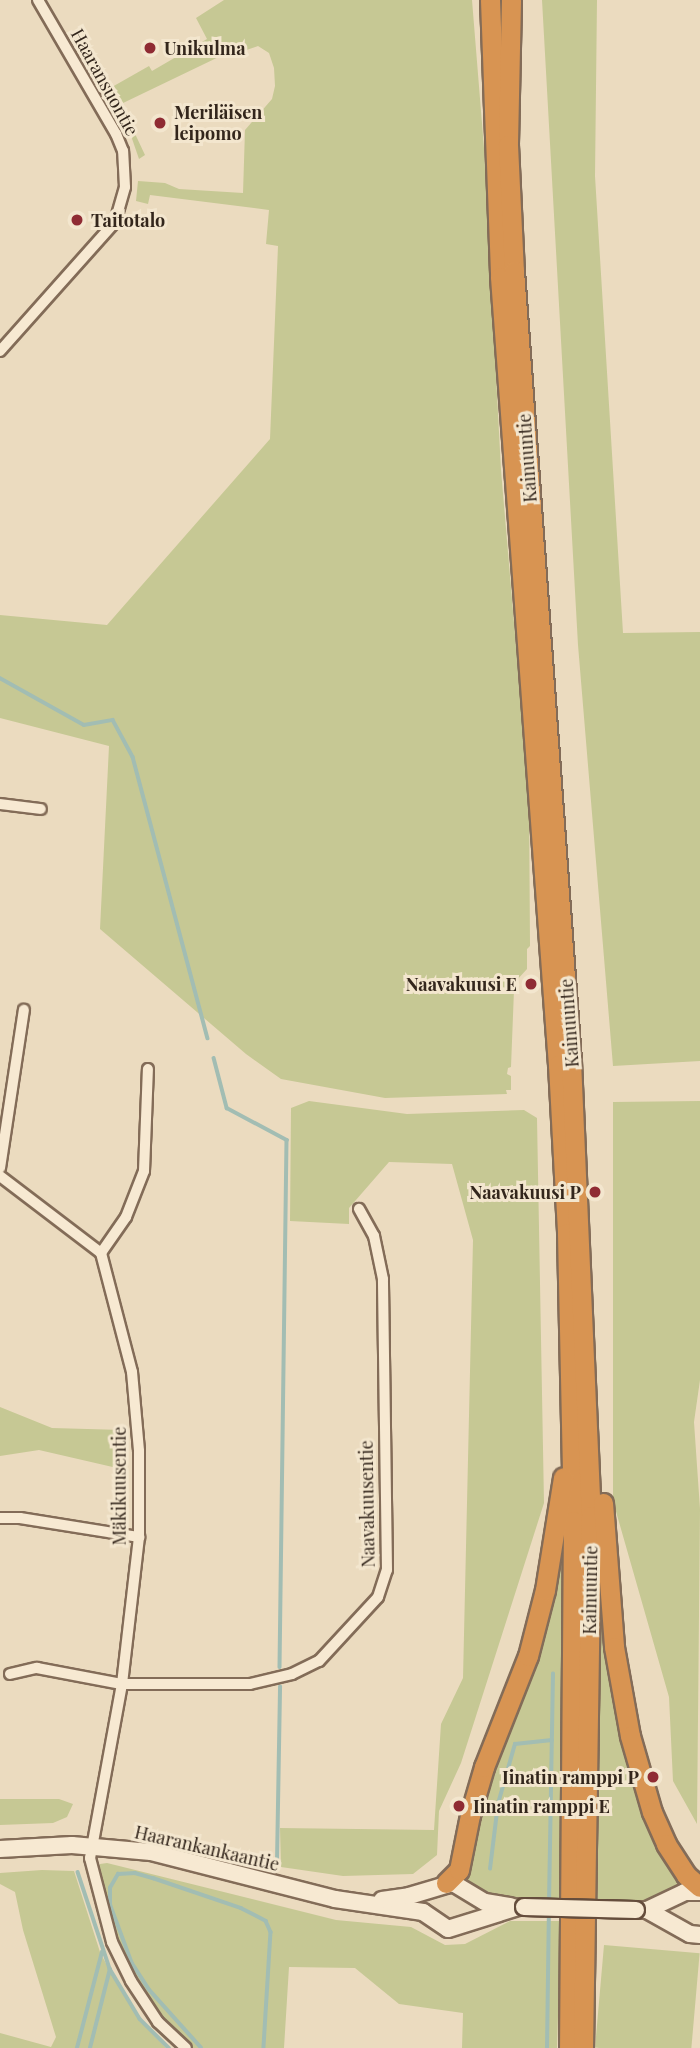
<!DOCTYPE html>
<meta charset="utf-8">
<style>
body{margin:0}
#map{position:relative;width:700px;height:2048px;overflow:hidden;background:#ebdbbf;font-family:"Playfair Display",serif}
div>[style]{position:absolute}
.green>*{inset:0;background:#c6c894;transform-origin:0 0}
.stream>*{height:3.5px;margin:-1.75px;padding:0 1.75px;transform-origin:1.75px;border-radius:1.75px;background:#a2bdb3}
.roads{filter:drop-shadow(2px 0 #836c58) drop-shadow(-2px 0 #836c58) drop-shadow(0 2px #836c58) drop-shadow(0 -2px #836c58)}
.street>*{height:10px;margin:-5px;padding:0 5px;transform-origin:5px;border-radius:5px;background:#f7e9d2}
.secondary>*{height:16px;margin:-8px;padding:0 8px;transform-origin:8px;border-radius:8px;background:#f7e9d2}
.highway>*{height:19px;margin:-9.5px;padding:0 9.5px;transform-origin:9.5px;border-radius:9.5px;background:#d89452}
.bridges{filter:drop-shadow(2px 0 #654d3c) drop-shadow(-2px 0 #654d3c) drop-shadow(0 2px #654d3c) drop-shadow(0 -2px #654d3c)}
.secondary-bridge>*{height:16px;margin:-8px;padding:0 8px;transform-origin:8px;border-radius:8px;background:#f7e9d2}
.dots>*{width:19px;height:19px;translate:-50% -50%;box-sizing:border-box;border:4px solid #f3e6ce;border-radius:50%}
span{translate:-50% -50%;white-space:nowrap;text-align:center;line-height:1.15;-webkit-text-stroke:6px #f3e6ce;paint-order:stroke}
.poi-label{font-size:18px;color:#33261c;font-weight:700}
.left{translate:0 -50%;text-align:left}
.right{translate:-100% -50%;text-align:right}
.street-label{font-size:18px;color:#33261c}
</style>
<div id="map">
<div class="green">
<i style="clip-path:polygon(224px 0,472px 0,484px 148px,501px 470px,529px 799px,530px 946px,527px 949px,527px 969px,516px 981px,514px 990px,511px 1067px,508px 1068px,507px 1074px,511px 1076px,511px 1090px,506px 1090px,507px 1094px,385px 1098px,281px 1079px,246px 1054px,100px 929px,109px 746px,0 718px,0 615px,107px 625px,270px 439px,278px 246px,266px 244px,269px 210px,150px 195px,148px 204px,136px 201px,138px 181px,165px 183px,179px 189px,243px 193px,245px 130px,272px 99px,275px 86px,274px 68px,269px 53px,258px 46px,229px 56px,227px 53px,121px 104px,145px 155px,139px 159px,128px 127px,85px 51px,90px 48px,112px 87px,149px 66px,152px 71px,207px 39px,196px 18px)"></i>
<i style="clip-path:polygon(542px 0,597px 0,595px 176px,623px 633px,700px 632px,700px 1061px,613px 1066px,578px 645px)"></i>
<i style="clip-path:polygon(309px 1101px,407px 1114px,524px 1110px,537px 1118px,544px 1503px,461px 1763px,439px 1811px,437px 1855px,413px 1874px,343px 1876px,281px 1867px,280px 1828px,434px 1830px,441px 1724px,463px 1678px,473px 1240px,452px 1164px,389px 1162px,349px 1208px,349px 1224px,290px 1221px,291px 1108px)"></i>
<i style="clip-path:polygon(700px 1101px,700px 1380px,694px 1422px,700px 1509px,697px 1824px,673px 1781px,669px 1697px,613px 1501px,613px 1102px)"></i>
<i style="clip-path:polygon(0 1407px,52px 1428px,123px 1430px,117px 1468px,39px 1450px,0 1456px)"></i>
<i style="clip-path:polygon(564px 1516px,561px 1902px,490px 1897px,460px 1877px,473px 1817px)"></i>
<i style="clip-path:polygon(600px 1571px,624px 1735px,687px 1883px,651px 1901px,636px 1903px,596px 1902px)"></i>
<i style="clip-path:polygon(0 1799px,59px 1799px,73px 1804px,67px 1817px,53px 1823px,0 1825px)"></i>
<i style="clip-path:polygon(107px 1863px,336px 1920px,411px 1927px,445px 1945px,465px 1944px,510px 1921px,559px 1921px,561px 1923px,557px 2048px,462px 2048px,463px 2013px,399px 2004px,355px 1968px,289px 1967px,284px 2048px,193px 2048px,164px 2019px,136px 1978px,117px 1939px,97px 1869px,100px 1864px)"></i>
<i style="clip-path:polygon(42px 1870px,74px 1871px,100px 1952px,114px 1979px,140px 2021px,166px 2048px,0 2048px,0 2033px,51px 2047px,56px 2037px,23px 1930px,15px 1892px,0 1884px,0 1873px)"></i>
<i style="left:604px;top:1945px;width:96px;height:103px;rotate:5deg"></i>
</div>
<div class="stream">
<i style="left:0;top:678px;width:96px;rotate:29.2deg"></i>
<i style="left:84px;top:725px;width:29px;rotate:-10deg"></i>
<i style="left:113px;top:720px;width:42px;rotate:61.6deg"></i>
<i style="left:133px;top:757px;width:291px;rotate:75.1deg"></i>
<i style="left:214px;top:1058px;width:52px;rotate:75.4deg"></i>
<i style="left:227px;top:1108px;width:68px;rotate:28.1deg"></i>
<i style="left:287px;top:1140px;width:527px;rotate:90.76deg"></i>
<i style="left:277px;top:1862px;width:175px;rotate:-89deg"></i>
<i style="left:490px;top:1869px;width:65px;rotate:-83deg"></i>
<i style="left:498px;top:1804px;width:62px;rotate:-74.2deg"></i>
<i style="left:515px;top:1744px;width:37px;rotate:-6deg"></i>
<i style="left:78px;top:1872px;width:102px;rotate:71.7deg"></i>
<i style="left:110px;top:1969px;width:58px;rotate:59deg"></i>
<i style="left:140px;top:2019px;width:41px;rotate:45deg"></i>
<i style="left:549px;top:1903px;width:229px;rotate:-89deg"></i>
<i style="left:77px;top:2048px;width:99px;rotate:-75.4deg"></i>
<i style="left:90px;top:2048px;width:81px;rotate:-75.8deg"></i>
<i style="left:201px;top:2048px;width:78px;rotate:-131.9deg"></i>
<i style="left:149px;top:1990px;width:31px;rotate:-123deg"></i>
<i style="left:132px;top:1964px;width:63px;rotate:-110.4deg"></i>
<i style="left:110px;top:1905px;width:17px;rotate:-90deg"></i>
<i style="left:110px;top:1888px;width:16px;rotate:-60deg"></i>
<i style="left:118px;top:1874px;width:17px;rotate:-3deg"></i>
<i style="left:135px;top:1873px;width:19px;rotate:16deg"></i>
<i style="left:153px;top:1878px;width:93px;rotate:18.8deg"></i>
<i style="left:241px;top:1908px;width:28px;rotate:27deg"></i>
<i style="left:266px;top:1921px;width:12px;rotate:66deg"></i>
<i style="left:271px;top:1932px;width:116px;rotate:93.5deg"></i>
<i style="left:547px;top:2048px;width:137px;rotate:-89.2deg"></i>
</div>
<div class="roads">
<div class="street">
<i style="left:0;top:351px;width:173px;rotate:-48.3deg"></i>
<i style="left:115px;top:222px;width:36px;rotate:-74deg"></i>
<i style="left:125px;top:187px;width:36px;rotate:-93deg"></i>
<i style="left:123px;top:151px;width:18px;rotate:-112deg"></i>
<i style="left:116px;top:134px;width:155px;rotate:-120.2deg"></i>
<i style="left:0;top:804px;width:41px;rotate:7deg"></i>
<i style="left:0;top:1168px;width:160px;rotate:-81.4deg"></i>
<i style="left:0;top:1176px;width:127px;rotate:37.3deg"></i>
<i style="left:101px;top:1253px;width:123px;rotate:75.4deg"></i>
<i style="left:132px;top:1372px;width:79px;rotate:84.9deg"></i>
<i style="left:139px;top:1451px;width:86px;rotate:90deg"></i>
<i style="left:139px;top:1537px;width:148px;rotate:96.6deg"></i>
<i style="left:122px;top:1684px;width:177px;rotate:100.4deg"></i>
<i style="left:90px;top:1858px;width:87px;rotate:75.3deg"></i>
<i style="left:112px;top:1942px;width:43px;rotate:64deg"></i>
<i style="left:131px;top:1981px;width:49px;rotate:56.6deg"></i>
<i style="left:158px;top:2022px;width:38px;rotate:43deg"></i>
<i style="left:101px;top:1253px;width:44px;rotate:-55.2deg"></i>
<i style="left:126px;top:1217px;width:49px;rotate:-68.6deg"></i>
<i style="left:144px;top:1171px;width:102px;rotate:-87.8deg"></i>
<i style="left:0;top:1518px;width:20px"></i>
<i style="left:20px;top:1518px;width:121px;rotate:9.1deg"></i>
<i style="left:10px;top:1674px;width:28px;rotate:-13deg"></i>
<i style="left:37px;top:1668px;width:86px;rotate:10.7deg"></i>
<i style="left:122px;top:1684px;width:128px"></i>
<i style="left:250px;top:1684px;width:43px;rotate:-13.4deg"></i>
<i style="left:292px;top:1674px;width:30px;rotate:-26deg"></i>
<i style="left:319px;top:1661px;width:87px;rotate:-47.3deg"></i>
<i style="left:378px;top:1597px;width:28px;rotate:-72deg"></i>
<i style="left:387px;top:1570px;width:291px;rotate:-90.8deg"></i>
<i style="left:383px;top:1279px;width:44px;rotate:-101.8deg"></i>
<i style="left:374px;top:1236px;width:31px;rotate:-119deg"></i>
</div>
<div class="secondary">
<i style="left:0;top:1849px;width:72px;rotate:-3.2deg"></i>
<i style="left:72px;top:1845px;width:79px;rotate:5.1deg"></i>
<i style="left:151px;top:1852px;width:190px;rotate:14.3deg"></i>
<i style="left:335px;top:1899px;width:89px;rotate:8.4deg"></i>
<i style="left:423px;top:1912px;width:30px;rotate:34deg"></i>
<i style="left:448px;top:1929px;width:73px;rotate:-17.4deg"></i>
<i style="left:382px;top:1900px;width:27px;rotate:-8deg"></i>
<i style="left:409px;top:1896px;width:46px;rotate:-16.5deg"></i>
<i style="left:453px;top:1883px;width:37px;rotate:31deg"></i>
<i style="left:485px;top:1902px;width:26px;rotate:9deg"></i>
<i style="left:636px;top:1910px;width:11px"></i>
<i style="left:647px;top:1910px;width:42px;rotate:-25.3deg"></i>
<i style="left:685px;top:1892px;width:15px"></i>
<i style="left:647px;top:1910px;width:49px;rotate:29.2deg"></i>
<i style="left:690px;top:1934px;width:10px;rotate:6deg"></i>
</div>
<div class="highway">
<i style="left:490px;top:0;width:277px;rotate:87.9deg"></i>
<i style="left:500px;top:277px;width:790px;rotate:85.79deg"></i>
<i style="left:558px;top:1065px;width:168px;rotate:86.9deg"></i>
<i style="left:567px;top:1233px;width:288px;rotate:88.8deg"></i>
<i style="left:573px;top:1521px;width:527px;rotate:90.43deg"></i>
<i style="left:511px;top:0;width:145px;rotate:91.2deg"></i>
<i style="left:508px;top:145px;width:126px;rotate:87.3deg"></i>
<i style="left:514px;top:271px;width:792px;rotate:85.87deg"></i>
<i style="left:571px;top:1061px;width:455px;rotate:87.5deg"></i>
<i style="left:591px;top:1516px;width:532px;rotate:90.86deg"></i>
<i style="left:603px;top:1503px;width:144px;rotate:85.6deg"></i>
<i style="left:614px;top:1647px;width:90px;rotate:79.8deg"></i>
<i style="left:630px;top:1736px;width:79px;rotate:73.9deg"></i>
<i style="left:652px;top:1812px;width:35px;rotate:66deg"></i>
<i style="left:666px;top:1844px;width:37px;rotate:57deg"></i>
<i style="left:686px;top:1875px;width:18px;rotate:41deg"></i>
<i style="left:446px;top:1883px;width:18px;rotate:-45deg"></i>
<i style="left:459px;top:1870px;width:56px;rotate:-78.7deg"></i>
<i style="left:470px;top:1815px;width:50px;rotate:-73.7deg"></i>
<i style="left:484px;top:1767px;width:119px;rotate:-68.4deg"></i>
<i style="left:528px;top:1656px;width:68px;rotate:-75.6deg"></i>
<i style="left:545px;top:1590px;width:114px;rotate:-80.9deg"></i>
</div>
</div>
<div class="bridges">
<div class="secondary-bridge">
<i style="left:524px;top:1907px;width:112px;rotate:1.5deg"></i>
</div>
</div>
<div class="dots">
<i style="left:150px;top:48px;background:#8f2b33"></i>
<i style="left:160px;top:123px;background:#8f2b33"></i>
<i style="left:77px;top:220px;background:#8f2b33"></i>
<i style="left:531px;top:984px;background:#8f2b33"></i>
<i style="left:595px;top:1192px;background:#8f2b33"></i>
<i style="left:653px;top:1777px;background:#8f2b33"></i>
<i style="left:459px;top:1806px;background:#8f2b33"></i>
</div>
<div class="poi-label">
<span class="left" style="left:164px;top:48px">Unikulma</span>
<span class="left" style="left:174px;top:123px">Meriläisen<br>leipomo</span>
<span class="left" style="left:91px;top:220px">Taitotalo</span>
<span class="right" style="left:517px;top:984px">Naavakuusi E</span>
<span class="right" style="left:581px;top:1192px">Naavakuusi P</span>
<span class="right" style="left:639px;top:1777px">Iinatin ramppi P</span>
<span class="left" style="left:473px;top:1806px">Iinatin ramppi E</span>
</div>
<div class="street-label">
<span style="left:105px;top:82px;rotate:61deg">Haaransuontie</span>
<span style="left:527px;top:458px;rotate:-94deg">Kainuuntie</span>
<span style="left:569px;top:1023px;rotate:-94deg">Kainuuntie</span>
<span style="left:119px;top:1486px;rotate:-90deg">Mäkikuusentie</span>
<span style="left:367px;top:1504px;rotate:-91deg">Naavakuusentie</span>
<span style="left:590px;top:1590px;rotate:-89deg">Kainuuntie</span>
<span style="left:207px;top:1848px;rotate:13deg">Haarankankaantie</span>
</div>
</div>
